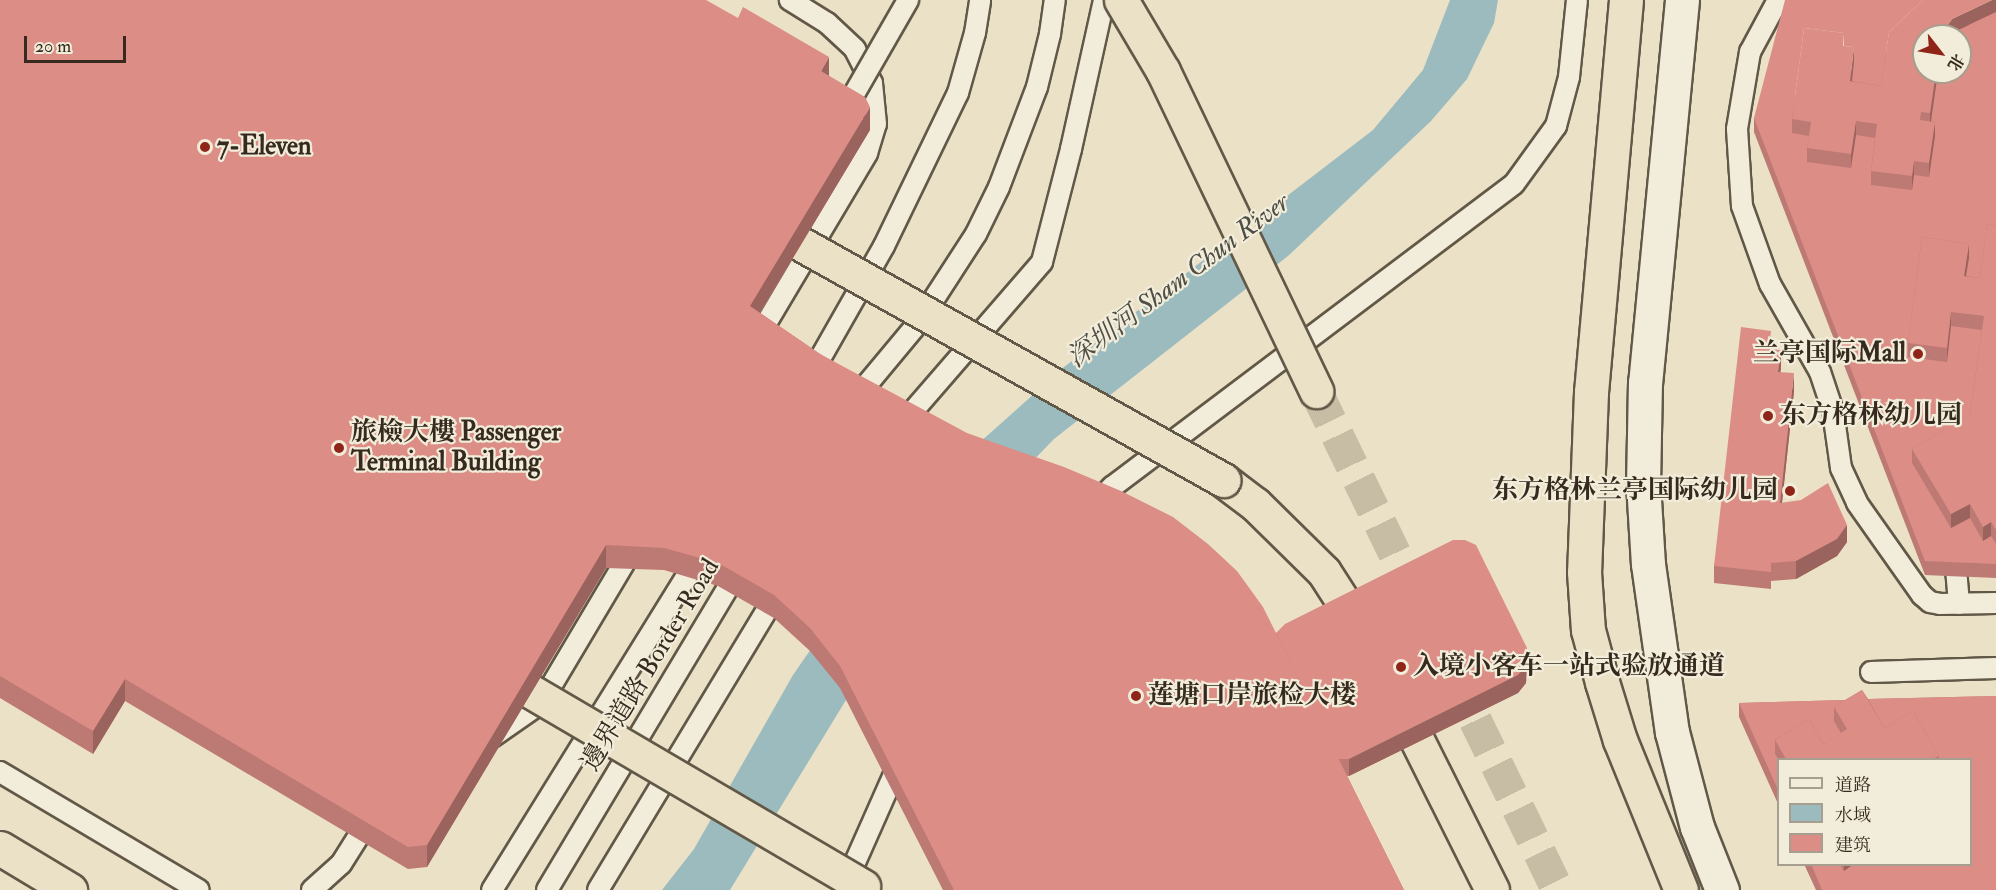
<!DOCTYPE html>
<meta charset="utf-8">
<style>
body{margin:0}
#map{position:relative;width:1996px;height:890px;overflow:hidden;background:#ebe1c6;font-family:"IM FELL Double Pica","Noto Serif SC",serif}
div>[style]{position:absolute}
.water>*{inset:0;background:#9bbbbe}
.trunk-tunnel>*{height:33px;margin-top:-16.5px;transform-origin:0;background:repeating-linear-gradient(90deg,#c7bca4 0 33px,transparent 0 49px)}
.roads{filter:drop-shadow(2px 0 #625847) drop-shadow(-2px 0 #625847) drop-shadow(0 2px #625847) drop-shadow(0 -2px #625847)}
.service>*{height:20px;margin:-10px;padding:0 10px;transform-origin:10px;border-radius:10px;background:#f2ecda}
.tertiary>*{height:33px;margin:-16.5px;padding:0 16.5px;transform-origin:16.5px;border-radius:16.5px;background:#f2ecda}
.trunk>*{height:33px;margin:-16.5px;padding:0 16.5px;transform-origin:16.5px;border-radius:16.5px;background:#ebe1c6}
.bridges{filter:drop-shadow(2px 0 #625847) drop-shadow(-2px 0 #625847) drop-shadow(0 2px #625847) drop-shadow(0 -2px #625847)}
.service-bridge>*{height:20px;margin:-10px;padding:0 10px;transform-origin:10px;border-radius:10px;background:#f2ecda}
.trunk-bridge>*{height:33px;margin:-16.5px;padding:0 16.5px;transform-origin:16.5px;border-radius:16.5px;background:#ebe1c6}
.wall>*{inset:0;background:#bd7973}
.shaded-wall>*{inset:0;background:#9a635e}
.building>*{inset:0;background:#dc8d86}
.dots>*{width:16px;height:16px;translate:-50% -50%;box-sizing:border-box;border:3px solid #f2ecda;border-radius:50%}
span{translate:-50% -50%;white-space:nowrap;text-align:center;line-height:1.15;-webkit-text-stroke:4.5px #f2ecda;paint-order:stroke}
.poi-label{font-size:26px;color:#352a1d;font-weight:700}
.left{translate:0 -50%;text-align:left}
.right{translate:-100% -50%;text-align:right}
.street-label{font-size:26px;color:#352a1d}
.water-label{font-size:27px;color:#4e4e45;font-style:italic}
.legend{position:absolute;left:1777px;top:758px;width:195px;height:108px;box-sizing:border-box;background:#f2ecda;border:2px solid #a69e8e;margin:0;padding:8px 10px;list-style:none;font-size:18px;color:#352a1d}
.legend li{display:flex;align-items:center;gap:12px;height:30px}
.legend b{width:30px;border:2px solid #a69e8e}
.north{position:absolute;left:1912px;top:24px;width:60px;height:60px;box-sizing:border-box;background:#f2ecda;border:2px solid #a69e8e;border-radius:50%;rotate:121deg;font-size:16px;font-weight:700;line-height:24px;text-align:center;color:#352a1d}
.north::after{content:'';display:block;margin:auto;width:21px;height:27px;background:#8f2418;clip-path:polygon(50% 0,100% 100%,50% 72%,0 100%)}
.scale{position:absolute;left:24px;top:36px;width:102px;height:27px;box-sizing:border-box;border:3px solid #352a1d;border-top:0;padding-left:8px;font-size:18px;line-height:21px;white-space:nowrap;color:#352a1d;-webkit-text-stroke:4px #f2ecda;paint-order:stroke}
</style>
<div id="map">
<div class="water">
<i style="clip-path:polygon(1450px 0,1498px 0,1494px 23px,1467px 79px,1431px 121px,1288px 256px,1054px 439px,970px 526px,846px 700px,730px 890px,662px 890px,694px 849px,793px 675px,875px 556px,979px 443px,1064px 367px,1373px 130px,1423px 70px)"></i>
</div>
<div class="trunk-tunnel">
<i style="left:1316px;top:391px;width:238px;rotate:64.1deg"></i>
<i style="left:1454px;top:676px;width:238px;rotate:64.1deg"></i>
</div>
<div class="roads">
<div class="service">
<i style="left:1778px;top:0;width:59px;rotate:118.3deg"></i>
<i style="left:1750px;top:52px;width:78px;rotate:99.6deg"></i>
<i style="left:1737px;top:129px;width:77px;rotate:86.3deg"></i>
<i style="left:1742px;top:206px;width:83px;rotate:70.3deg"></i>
<i style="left:1770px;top:284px;width:101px;rotate:60.4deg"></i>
<i style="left:1820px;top:372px;width:41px;rotate:71.6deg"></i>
<i style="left:1833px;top:411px;width:58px;rotate:82deg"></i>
<i style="left:1841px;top:468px;width:38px;rotate:65deg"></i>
<i style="left:1857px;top:503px;width:113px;rotate:54.8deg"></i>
<i style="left:1922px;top:595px;width:11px;rotate:41deg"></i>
<i style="left:1930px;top:602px;width:10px;rotate:11deg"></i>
<i style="left:1940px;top:604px;width:56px;rotate:-1deg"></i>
<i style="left:755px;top:342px;width:220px;rotate:-59.3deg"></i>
<i style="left:867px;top:153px;width:30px;rotate:-73deg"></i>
<i style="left:876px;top:124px;width:41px;rotate:-95.6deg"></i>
<i style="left:872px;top:83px;width:38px;rotate:-117deg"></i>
<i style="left:855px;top:49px;width:38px;rotate:-137deg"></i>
<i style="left:827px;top:23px;width:44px;rotate:-148.1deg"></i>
<i style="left:809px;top:378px;width:152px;rotate:-60.4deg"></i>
<i style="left:884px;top:246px;width:170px;rotate:-64.2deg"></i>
<i style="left:958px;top:93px;width:62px;rotate:-74.2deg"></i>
<i style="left:975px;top:33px;width:33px;rotate:-81deg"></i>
<i style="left:854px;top:400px;width:102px;rotate:-50.2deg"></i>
<i style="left:919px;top:322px;width:105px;rotate:-57.1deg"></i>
<i style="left:976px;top:234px;width:52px;rotate:-63.9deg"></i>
<i style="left:999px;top:187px;width:107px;rotate:-69.2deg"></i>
<i style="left:1037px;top:87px;width:55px;rotate:-76.2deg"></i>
<i style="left:1050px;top:34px;width:34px;rotate:-82deg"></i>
<i style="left:900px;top:426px;width:217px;rotate:-49.1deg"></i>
<i style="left:1042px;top:262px;width:117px;rotate:-75.6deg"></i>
<i style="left:1071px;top:149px;width:153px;rotate:-77.5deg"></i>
<i style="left:1093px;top:506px;width:27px;rotate:-45deg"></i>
<i style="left:1112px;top:487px;width:503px;rotate:-37.01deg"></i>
<i style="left:1514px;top:184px;width:72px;rotate:-54.1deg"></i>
<i style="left:1556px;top:126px;width:51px;rotate:-75.1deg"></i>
<i style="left:1569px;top:77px;width:77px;rotate:-84.1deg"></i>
<i style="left:1956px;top:569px;width:35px;rotate:85deg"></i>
<i style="left:1871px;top:672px;width:125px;rotate:-1.8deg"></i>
<i style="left:492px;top:737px;width:60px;rotate:-34.8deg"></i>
<i style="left:541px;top:703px;width:184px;rotate:-59.3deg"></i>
<i style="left:0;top:772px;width:231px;rotate:30.7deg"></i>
<i style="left:845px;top:885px;width:136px;rotate:-66.1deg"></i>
<i style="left:312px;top:890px;width:39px;rotate:-42deg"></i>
<i style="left:341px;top:864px;width:54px;rotate:-57.8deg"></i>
<i style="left:492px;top:890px;width:393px;rotate:-58.2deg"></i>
<i style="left:547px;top:890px;width:375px;rotate:-59.1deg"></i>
<i style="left:598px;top:890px;width:350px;rotate:-58.9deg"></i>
</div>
<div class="tertiary">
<i style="left:1682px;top:0;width:384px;rotate:95.5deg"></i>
<i style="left:1645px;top:382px;width:101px;rotate:91.1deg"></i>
<i style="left:1643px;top:483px;width:81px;rotate:86.5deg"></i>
<i style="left:1648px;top:564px;width:170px;rotate:81.9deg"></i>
<i style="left:1672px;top:732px;width:98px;rotate:75.3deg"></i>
<i style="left:1697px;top:827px;width:68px;rotate:68.4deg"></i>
</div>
<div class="trunk">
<i style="left:1626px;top:0;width:394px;rotate:95.1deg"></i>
<i style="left:1591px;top:392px;width:180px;rotate:92.2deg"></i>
<i style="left:1584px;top:572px;width:58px;rotate:86.1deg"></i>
<i style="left:1588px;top:630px;width:54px;rotate:74.9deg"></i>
<i style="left:1602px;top:682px;width:61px;rotate:72.8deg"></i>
<i style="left:1620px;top:740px;width:162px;rotate:67.9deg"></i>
<i style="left:1223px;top:480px;width:40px;rotate:37deg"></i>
<i style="left:1255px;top:504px;width:97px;rotate:44.6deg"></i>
<i style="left:1324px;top:572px;width:74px;rotate:57.2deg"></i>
<i style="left:1398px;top:702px;width:210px;rotate:63.4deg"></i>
<i style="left:0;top:848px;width:82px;rotate:31deg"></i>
</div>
</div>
<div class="bridges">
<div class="service-bridge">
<i style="left:846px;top:108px;width:125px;rotate:-60.1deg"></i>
</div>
<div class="trunk-bridge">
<i style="left:1121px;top:0;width:82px;rotate:59.4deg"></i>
<i style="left:1163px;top:71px;width:355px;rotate:64.4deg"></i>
<i style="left:801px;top:244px;width:484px;rotate:29.2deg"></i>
<i style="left:532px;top:692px;width:384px;rotate:30.4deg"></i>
</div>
</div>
<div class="wall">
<i style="clip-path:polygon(0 0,829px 76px,870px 130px,760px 313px,820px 354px,1276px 633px,1527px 665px,1526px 683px,1518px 693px,1349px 776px,1347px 776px,1404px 890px,943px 890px,840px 688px,810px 651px,774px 618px,718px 586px,664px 570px,606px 568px,427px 867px,408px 869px,125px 701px,93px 754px,0 698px)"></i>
<i style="clip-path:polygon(1996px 0,1996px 578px,1925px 575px,1754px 132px,1754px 118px)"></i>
<i style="clip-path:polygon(1770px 349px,1781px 368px,1780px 372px,1794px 391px,1782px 503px,1847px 542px,1837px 556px,1796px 579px,1771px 581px,1771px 589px,1714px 583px,1714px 566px)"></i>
<i style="clip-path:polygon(1862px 690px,1868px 699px,1996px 696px,1996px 890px,1816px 890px,1804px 864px,1971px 864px,1971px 759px,1779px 759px,1779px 806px,1739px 717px,1739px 703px,1845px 700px)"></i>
</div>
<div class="shaded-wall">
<i style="clip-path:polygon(1992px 0,1996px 0,1996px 26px,1960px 36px,1941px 36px,1952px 19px)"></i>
<i style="clip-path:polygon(1854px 47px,1854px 75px,1852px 95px,1850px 81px)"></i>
<i style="clip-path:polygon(829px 57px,829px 80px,821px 71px)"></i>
<i style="clip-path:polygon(1936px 72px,1939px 72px,1930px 135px,1930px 113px)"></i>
<i style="clip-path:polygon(870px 107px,870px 130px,750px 329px,750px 306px)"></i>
<i style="clip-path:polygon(1856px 121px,1856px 149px,1851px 182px,1851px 154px)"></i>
<i style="clip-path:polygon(1935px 122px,1935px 150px,1929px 191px,1929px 163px)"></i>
<i style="clip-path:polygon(1914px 161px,1914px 189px,1912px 204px,1912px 176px)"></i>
<i style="clip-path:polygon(1969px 244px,1969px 272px,1966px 290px,1964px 276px)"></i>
<i style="clip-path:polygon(1951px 312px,1951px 340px,1947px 376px,1947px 348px)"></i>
<i style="clip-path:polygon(1781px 350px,1781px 368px,1778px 389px,1778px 372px)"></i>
<i style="clip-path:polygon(1794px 373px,1794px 391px,1780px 521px,1780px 503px)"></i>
<i style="clip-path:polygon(1970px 504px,1970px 532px,1951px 542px,1951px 514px)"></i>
<i style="clip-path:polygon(1991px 522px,1991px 550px,1983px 555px,1983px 527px)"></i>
<i style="clip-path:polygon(1847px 525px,1847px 542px,1837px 556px,1796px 579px,1796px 561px)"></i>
<i style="clip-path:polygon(606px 545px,606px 568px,427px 867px,427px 845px)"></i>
<i style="clip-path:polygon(1527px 648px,1527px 665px,1526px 683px,1518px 693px,1349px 776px,1349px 759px)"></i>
<i style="clip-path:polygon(125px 679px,125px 701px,93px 754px,93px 731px)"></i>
<i style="clip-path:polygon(1844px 864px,1877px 864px,1844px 885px)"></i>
</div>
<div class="building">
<i style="clip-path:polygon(0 0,706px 0,738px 18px,743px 7px,829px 57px,821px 71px,865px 97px,870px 107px,750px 306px,820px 354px,967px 433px,1064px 467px,1121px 491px,1173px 517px,1208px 544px,1237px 571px,1263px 607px,1404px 890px,954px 890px,840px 666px,810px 628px,774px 595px,718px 563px,664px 548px,606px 545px,427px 845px,408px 847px,125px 679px,93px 731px,0 676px)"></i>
<i style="clip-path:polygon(1785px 0,1923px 0,1889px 32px,1881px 86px,1852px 81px,1854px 61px,1854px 47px,1844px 46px,1844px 33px,1804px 28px,1792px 119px,1792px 133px,1809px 136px,1807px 148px,1807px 162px,1851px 168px,1856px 135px,1875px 138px,1871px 171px,1871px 185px,1912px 190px,1914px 175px,1929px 177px,1935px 136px,1935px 122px,1931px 121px,1938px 72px,1960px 72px,1960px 36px,1950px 36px,1952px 33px,1996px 12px,1996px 226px,1987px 224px,1980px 278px,1966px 276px,1969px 258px,1969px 244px,1922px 237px,1908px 343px,1908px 357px,1947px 362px,1951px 326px,1982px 330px,1970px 414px,1912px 449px,1912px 463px,1951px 528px,1970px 518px,1983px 541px,1991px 536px,1996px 544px,1996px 564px,1925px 561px,1754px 118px)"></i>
<i style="clip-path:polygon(1923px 0,1992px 0,1952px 19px,1941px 36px,1924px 36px,1924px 72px,1936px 72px,1930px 113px,1921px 112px,1920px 120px,1935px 122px,1929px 163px,1914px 161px,1912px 176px,1871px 171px,1877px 124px,1856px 121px,1851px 154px,1807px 148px,1811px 122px,1792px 119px,1804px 28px,1844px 33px,1843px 46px,1854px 47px,1850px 81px,1881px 86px,1889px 32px)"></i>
<i style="clip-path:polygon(1987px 224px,1996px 226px,1996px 530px,1991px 522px,1983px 527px,1970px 504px,1951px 514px,1912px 449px,1970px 414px,1984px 316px,1951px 312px,1947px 348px,1908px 343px,1922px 237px,1969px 244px,1964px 276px,1980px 278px)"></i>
<i style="clip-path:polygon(1741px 327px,1771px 331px,1769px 349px,1781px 350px,1778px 372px,1794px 373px,1780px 503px,1801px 500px,1828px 483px,1847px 525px,1837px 539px,1796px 561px,1771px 563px,1771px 572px,1714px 566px)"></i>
<i style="clip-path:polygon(1453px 540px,1465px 540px,1476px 545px,1527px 648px,1526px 666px,1518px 675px,1349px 759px,1338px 759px,1276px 633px,1285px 624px)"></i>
<i style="clip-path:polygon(1862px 690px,1884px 728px,1913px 711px,1939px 756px,1932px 759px,1786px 759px,1775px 740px,1809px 719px,1823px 744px,1847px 729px,1834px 707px)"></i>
<i style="clip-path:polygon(1996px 696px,1996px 890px,1822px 890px,1811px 864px,1840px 864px,1844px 871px,1854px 864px,1971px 864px,1971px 759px,1939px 759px,1939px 756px,1913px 711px,1884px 728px,1868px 699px)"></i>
<i style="clip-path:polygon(1845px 700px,1834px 707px,1834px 721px,1841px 733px,1823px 744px,1809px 719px,1775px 740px,1775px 754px,1779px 760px,1779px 792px,1739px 703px)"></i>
</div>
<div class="dots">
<i style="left:205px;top:147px;background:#8f2418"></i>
<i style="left:1918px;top:354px;background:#8f2418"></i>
<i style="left:1768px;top:416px;background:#8f2418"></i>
<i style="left:339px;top:448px;background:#8f2418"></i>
<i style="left:1790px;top:491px;background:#8f2418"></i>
<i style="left:1401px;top:667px;background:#8f2418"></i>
<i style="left:1136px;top:696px;background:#8f2418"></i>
</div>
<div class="poi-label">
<span class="left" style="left:217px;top:147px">7-Eleven</span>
<span class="right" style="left:1906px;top:354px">兰亭国际Mall</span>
<span class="left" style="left:1780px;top:416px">东方格林幼儿园</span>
<span class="left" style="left:351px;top:448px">旅檢大樓 Passenger<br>Terminal Building</span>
<span class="right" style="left:1778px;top:491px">东方格林兰亭国际幼儿园</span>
<span class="left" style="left:1413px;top:667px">入境小客车一站式验放通道</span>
<span class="left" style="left:1148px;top:696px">莲塘口岸旅检大楼</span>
</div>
<div class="street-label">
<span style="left:651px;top:665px;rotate:-59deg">邊界道路 Border Road</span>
</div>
<div class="water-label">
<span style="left:1178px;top:280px;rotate:-37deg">深圳河 Sham Chun River</span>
</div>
<ul class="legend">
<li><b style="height:8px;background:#f2ecda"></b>道路</li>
<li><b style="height:16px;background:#9bbbbe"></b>水域</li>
<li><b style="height:16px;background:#dc8d86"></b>建筑</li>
</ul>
<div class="north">北</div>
<div class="scale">20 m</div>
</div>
